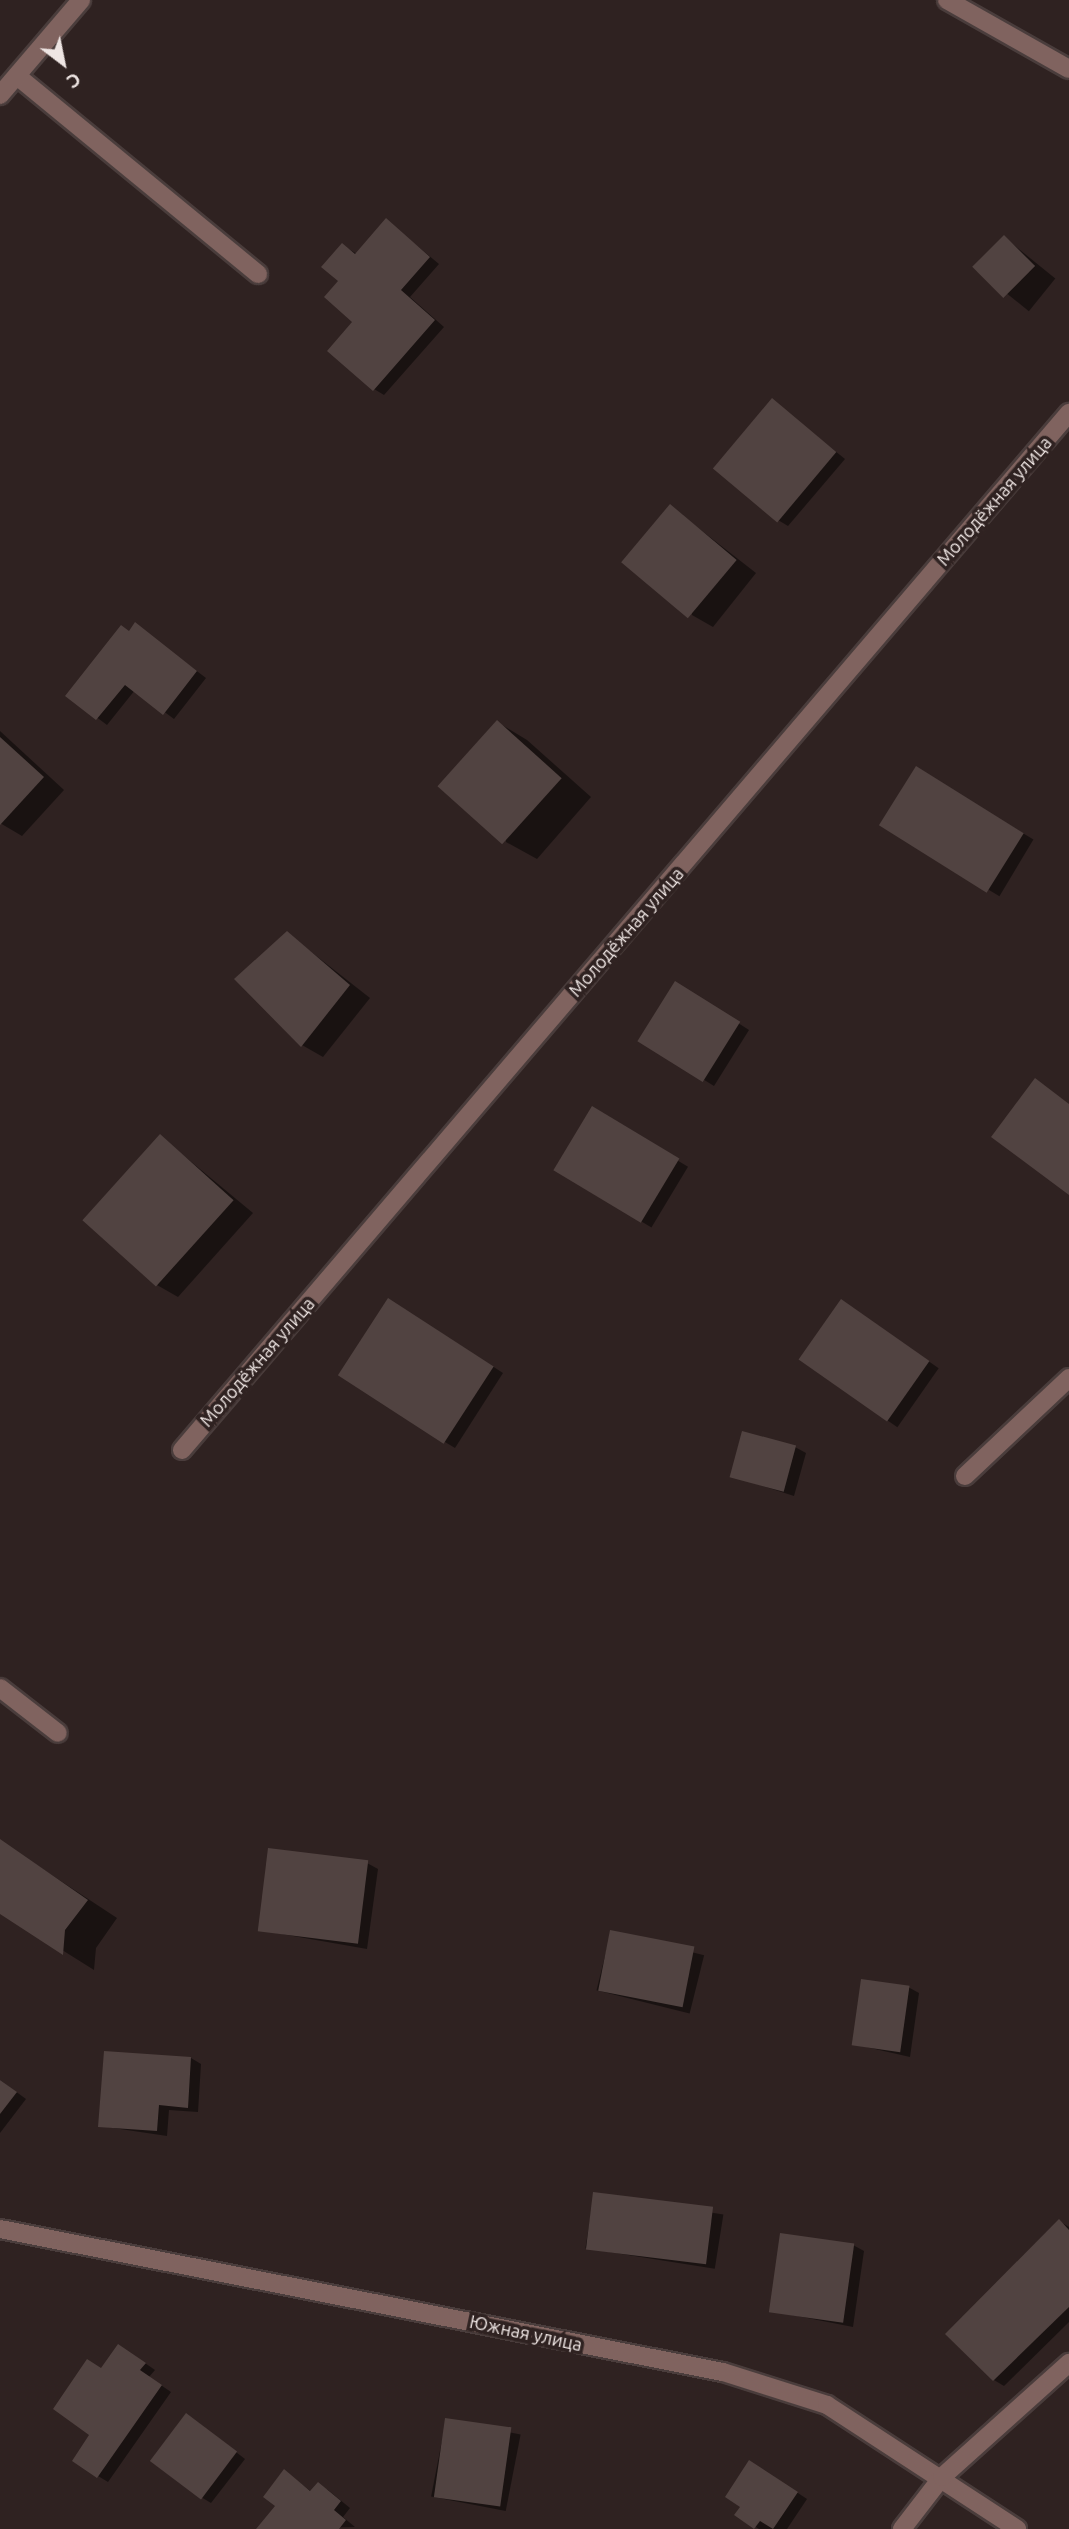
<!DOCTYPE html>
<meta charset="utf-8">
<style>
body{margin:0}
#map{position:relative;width:1069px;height:2529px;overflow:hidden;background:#2f2221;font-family:Ubuntu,sans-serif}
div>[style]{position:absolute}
.shadow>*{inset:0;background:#0007;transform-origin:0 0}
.building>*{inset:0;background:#514341;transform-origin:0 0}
.roads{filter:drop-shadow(2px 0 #4a3d3c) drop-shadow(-2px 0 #4a3d3c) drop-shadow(0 2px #4a3d3c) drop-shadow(0 -2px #4a3d3c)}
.lane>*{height:18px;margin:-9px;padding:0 9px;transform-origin:9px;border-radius:9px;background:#80635f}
.street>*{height:18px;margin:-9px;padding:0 9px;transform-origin:9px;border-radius:9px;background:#80635f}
span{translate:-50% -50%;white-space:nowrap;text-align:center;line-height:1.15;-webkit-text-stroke:7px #2f2221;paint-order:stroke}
.street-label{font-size:18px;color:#eee5e3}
.north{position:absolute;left:28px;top:28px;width:70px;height:70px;-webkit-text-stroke:5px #2f2221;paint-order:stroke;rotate:148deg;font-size:19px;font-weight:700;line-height:28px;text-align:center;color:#eee5e3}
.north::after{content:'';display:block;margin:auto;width:24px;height:32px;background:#eee5e3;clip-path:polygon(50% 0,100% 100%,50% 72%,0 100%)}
</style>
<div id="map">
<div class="shadow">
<i style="clip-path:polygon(386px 220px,439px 264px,410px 297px,444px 327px,384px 395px,374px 389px,340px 281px,342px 245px,357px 254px)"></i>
<i style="left:1004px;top:237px;width:66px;height:42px;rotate:39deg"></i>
<i style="clip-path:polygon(772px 400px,845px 459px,788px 526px,778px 520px)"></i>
<i style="clip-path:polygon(670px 506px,756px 573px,713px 627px,692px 615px)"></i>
<i style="clip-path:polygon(136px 625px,206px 678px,174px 719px,135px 690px,107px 725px,67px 695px)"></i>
<i style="clip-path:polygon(497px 722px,527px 740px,591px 797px,537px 859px,506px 842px)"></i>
<i style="clip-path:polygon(0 731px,64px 790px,22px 836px,0 823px)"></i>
<i style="left:916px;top:769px;width:137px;height:66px;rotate:31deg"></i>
<i style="clip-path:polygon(287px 933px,370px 998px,323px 1057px,302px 1045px,237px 979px)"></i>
<i style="clip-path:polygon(685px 989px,749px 1030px,714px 1086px,640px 1040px)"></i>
<i style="left:592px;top:1109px;width:112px;height:71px;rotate:31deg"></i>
<i style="clip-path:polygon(160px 1136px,253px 1213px,178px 1297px,157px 1285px)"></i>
<i style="clip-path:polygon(399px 1306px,503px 1373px,455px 1448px,445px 1442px)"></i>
<i style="left:851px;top:1307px;width:107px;height:72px;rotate:35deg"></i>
<i style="clip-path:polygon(795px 1447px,806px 1453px,794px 1496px,732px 1476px)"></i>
<i style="clip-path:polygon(0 1841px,117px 1918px,96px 1948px,94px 1970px,0 1911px)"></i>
<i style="clip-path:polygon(367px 1863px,378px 1869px,367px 1949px,259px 1930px)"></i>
<i style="left:611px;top:1932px;width:96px;height:60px;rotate:14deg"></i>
<i style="clip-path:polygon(908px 1987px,919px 1993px,910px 2057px,853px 2044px)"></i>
<i style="clip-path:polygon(191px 2058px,201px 2064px,198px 2112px,169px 2110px,167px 2136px,100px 2126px)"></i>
<i style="clip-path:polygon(0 2080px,26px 2099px,0 2133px)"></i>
<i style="left:594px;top:2194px;width:131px;height:55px;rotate:9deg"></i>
<i style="clip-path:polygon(1059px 2221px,1069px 2227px,1069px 2322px,1004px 2386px,994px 2380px)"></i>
<i style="clip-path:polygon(853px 2245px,864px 2251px,853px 2327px,772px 2311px)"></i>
<i style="clip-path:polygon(129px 2352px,155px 2370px,149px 2377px,171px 2392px,108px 2482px,98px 2476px,92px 2435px,102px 2370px)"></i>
<i style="left:446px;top:2420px;width:76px;height:78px;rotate:11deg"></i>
<i style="clip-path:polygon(197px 2422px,245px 2459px,211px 2503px,201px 2497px)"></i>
<i style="clip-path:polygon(760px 2468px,807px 2499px,787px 2529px,759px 2529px,737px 2515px)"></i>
<i style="clip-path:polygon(285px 2472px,312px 2492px,318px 2484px,328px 2490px,350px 2508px,343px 2517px,355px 2527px,259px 2529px,277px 2506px)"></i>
</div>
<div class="building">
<i style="clip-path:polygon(386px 218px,430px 257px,401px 290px,435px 320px,373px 391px,327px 351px,352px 322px,324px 297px,338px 281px,321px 267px,342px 243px,355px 254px)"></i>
<i style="left:1004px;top:235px;width:44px;height:45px;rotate:45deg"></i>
<i style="left:772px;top:398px;width:84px;height:92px;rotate:40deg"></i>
<i style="left:670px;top:504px;width:87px;height:76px;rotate:40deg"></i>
<i style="clip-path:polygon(135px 622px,197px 671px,163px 715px,125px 685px,96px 720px,65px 696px,121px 625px,129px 631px)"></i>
<i style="left:497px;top:720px;width:87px;height:89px;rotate:42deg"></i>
<i style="clip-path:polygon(0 737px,44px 777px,0 825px)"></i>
<i style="left:916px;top:766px;width:127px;height:70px;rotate:32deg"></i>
<i style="clip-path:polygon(287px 931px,350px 985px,301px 1047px,234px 979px)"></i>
<i style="left:675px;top:981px;width:77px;height:71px;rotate:32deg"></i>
<i style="clip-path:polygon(1035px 1078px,1069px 1104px,1069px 1195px,991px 1137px)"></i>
<i style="left:592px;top:1106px;width:102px;height:75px;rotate:31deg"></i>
<i style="left:160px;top:1134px;width:99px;height:116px;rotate:42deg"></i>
<i style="left:388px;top:1298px;width:126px;height:92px;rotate:33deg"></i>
<i style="left:841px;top:1299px;width:108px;height:74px;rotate:35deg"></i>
<i style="left:742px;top:1431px;width:56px;height:48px;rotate:15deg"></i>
<i style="clip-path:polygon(0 1839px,88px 1900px,65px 1930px,63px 1955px,0 1914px)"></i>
<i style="left:268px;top:1848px;width:101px;height:84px;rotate:7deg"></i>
<i style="left:610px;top:1930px;width:86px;height:62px;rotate:11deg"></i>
<i style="left:861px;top:1979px;width:49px;height:67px;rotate:8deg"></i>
<i style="clip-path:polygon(104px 2051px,191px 2057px,188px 2108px,159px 2105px,157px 2131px,98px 2127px)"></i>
<i style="clip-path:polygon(0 2080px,17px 2092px,0 2114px)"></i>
<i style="left:593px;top:2192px;width:121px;height:58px;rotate:7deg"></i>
<i style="clip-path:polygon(1059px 2219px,1069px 2230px,1069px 2307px,993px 2381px,945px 2334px)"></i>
<i style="left:780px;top:2233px;width:75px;height:80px;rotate:8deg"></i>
<i style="clip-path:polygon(118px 2344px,146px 2363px,140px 2370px,162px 2385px,97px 2478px,72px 2461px,89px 2435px,53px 2409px,87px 2359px,101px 2368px)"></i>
<i style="left:186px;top:2413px;width:64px;height:60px;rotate:37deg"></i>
<i style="left:445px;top:2418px;width:67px;height:80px;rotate:8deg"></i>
<i style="clip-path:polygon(749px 2460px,798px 2492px,773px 2529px,760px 2521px,754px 2529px,734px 2515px,740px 2507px,725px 2497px)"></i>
<i style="clip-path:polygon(284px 2469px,310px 2491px,318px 2482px,341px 2501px,334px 2510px,346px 2520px,339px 2529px,256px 2529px,275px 2506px,263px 2497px)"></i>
</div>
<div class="roads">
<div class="lane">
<i style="left:17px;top:76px;width:312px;rotate:39.4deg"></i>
<i style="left:965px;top:1476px;width:143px;rotate:-43.3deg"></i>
<i style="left:0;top:1688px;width:73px;rotate:37.8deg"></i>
</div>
<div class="street">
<i style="left:947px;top:0;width:140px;rotate:29.5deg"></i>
<i style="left:0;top:95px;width:125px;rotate:-49.5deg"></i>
<i style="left:182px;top:1450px;width:1365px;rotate:-49.46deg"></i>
<i style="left:0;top:2229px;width:737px;rotate:11.19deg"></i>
<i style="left:723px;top:2372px;width:109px;rotate:17.6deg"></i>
<i style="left:827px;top:2405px;width:227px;rotate:33.1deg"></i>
<i style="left:902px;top:2529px;width:66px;rotate:-52.4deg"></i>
<i style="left:942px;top:2477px;width:171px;rotate:-41.9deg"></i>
</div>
</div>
<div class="street-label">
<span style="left:994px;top:501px;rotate:-49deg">Молодёжная улица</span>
<span style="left:626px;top:932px;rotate:-49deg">Молодёжная улица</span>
<span style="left:257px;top:1362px;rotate:-49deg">Молодёжная улица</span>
<span style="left:526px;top:2333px;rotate:12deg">Южная улица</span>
</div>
<div class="north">С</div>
</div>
